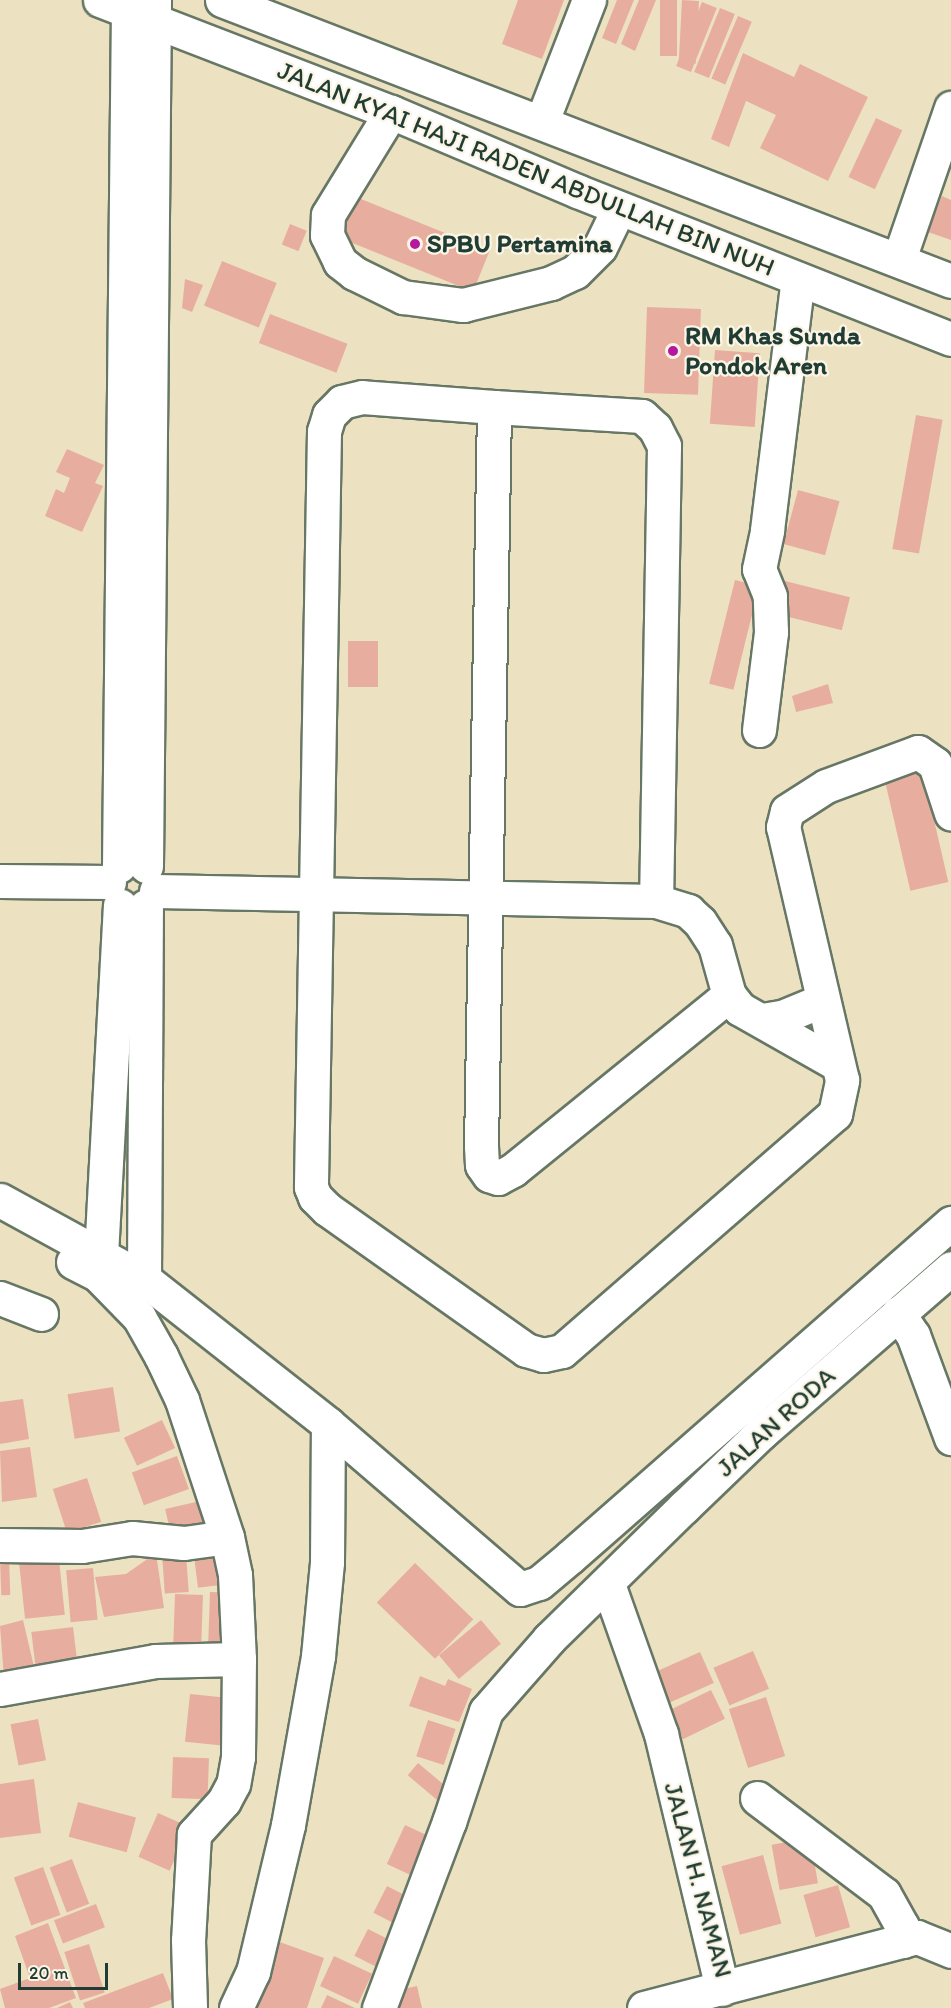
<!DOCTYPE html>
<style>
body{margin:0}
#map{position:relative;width:951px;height:2008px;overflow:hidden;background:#ece2c1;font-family:Itim,sans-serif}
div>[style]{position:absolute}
.building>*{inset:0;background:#e7aea0;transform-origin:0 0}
.roads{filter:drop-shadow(2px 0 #677765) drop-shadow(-2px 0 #677765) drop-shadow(0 2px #677765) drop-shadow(0 -2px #677765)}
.minor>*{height:33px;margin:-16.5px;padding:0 16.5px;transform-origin:16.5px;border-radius:16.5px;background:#fff}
.highway>*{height:33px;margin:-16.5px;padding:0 16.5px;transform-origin:16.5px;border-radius:16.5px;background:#fff}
.dots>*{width:16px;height:16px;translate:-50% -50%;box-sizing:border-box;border:3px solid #fcf5e5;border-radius:50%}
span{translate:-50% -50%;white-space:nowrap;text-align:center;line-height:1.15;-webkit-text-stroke:4.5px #fcf5e5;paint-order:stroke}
.street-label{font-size:26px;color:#1f3d34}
.poi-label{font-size:26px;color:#1f3d34;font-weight:700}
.left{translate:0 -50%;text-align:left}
.scale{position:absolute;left:18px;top:1963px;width:90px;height:27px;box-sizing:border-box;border:3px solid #1f3d34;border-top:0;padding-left:8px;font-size:18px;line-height:21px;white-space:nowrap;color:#1f3d34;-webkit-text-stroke:4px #fcf5e5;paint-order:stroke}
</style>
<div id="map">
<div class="building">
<i style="clip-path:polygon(518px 0,564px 0,542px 59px,502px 44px)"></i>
<i style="clip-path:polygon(617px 0,634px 0,616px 44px,602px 38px)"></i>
<i style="clip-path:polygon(639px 0,656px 0,635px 51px,621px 44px)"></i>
<i style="left:660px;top:0;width:17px;height:56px"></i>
<i style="left:682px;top:0;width:17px;height:63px;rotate:3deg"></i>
<i style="left:702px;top:2px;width:16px;height:69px;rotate:22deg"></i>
<i style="left:720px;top:8px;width:16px;height:69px;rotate:22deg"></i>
<i style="left:738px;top:16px;width:15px;height:68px;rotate:23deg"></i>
<i style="clip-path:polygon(743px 53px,794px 77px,800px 64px,868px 97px,828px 181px,760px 148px,776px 115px,746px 101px,729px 147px,711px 139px)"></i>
<i style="left:876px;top:118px;width:29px;height:65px;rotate:25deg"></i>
<i style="clip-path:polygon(942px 196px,951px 200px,951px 240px,928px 232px)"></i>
<i style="left:356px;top:197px;width:144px;height:44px;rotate:22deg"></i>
<i style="left:290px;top:224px;width:18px;height:22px;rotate:22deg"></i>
<i style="left:222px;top:261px;width:59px;height:48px;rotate:22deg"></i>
<i style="clip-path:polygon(185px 279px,203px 285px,192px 312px,182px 308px)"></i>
<i style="left:647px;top:307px;width:54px;height:86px;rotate:2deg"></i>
<i style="left:270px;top:314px;width:83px;height:31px;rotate:21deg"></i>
<i style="left:715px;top:350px;width:45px;height:74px;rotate:4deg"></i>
<i style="left:916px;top:415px;width:27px;height:136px;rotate:10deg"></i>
<i style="clip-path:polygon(67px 449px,104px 465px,95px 483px,103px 486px,82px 532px,45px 516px,56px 489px,64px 493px,70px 478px,56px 472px)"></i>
<i style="left:798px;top:490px;width:43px;height:56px;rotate:15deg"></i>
<i style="left:735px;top:580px;width:25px;height:107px;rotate:14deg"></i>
<i style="left:785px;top:581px;width:67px;height:34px;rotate:14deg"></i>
<i style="left:348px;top:641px;width:30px;height:46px"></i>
<i style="clip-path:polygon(828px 684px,833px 703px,796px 712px,792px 696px)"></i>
<i style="left:922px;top:768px;width:117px;height:39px;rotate:77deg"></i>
<i style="left:113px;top:1387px;width:45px;height:46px;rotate:81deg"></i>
<i style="clip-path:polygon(23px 1399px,29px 1439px,0 1444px,0 1402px)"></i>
<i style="left:162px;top:1420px;width:31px;height:42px;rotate:65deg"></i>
<i style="clip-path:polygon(30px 1447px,37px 1497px,2px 1502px,0 1451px)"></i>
<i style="left:177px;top:1456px;width:35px;height:48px;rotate:70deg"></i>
<i style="left:87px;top:1478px;width:46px;height:36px;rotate:72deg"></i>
<i style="left:209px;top:1499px;width:28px;height:45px;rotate:77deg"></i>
<i style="left:218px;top:1546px;width:39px;height:25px;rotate:83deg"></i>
<i style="left:58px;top:1550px;width:65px;height:40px;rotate:84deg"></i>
<i style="clip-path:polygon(156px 1553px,164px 1608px,104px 1617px,95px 1577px,126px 1574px)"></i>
<i style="left:186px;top:1553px;width:39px;height:24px;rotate:86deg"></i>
<i style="left:9px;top:1558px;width:37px;height:9px;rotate:88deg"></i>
<i style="left:415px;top:1563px;width:81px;height:55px;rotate:44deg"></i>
<i style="left:93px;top:1568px;width:52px;height:27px;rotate:85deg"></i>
<i style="left:210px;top:1592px;width:23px;height:55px;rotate:2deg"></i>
<i style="left:175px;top:1594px;width:28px;height:57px;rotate:2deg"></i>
<i style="clip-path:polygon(23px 1620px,35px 1671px,4px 1678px,0 1626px)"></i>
<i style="left:481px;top:1620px;width:31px;height:55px;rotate:50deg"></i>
<i style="left:73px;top:1627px;width:39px;height:42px;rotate:83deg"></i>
<i style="left:753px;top:1651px;width:41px;height:43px;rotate:67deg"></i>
<i style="left:700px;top:1652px;width:34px;height:48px;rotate:66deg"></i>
<i style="clip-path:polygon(420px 1676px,445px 1686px,448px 1679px,472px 1689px,459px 1722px,409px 1706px)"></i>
<i style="left:711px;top:1690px;width:32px;height:47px;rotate:64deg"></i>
<i style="left:190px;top:1694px;width:37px;height:48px;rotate:6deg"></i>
<i style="left:766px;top:1697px;width:62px;height:39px;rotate:72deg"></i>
<i style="left:38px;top:1719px;width:42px;height:28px;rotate:79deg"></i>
<i style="left:428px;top:1720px;width:29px;height:38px;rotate:18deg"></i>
<i style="left:173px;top:1757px;width:36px;height:41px;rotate:2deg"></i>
<i style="left:418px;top:1763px;width:38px;height:16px;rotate:40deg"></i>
<i style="clip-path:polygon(34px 1779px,41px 1833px,0 1838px,0 1784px)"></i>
<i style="left:78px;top:1802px;width:60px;height:36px;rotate:15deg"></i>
<i style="left:158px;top:1813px;width:34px;height:48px;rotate:24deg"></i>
<i style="left:405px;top:1825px;width:38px;height:43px;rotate:25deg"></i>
<i style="left:810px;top:1838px;width:46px;height:39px;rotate:80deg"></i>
<i style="left:763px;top:1855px;width:71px;height:43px;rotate:75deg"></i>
<i style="left:72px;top:1859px;width:48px;height:24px;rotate:69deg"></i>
<i style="left:43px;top:1867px;width:51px;height:31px;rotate:70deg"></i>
<i style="left:838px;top:1885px;width:44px;height:36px;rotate:74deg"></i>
<i style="left:387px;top:1886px;width:29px;height:30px;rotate:27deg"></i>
<i style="left:96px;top:1904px;width:25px;height:45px;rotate:69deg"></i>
<i style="clip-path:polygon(48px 1923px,76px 1998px,49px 2008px,5px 2008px,0 1989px,30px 1978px,15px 1936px)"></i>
<i style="left:368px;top:1929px;width:25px;height:30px;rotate:27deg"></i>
<i style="clip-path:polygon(277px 1941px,324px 1958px,307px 2008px,254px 2008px)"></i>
<i style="left:89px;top:1944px;width:51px;height:26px;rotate:72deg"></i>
<i style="left:334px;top:1956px;width:42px;height:33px;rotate:25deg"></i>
<i style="clip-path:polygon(163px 1973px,173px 1999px,149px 2008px,85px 2008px,83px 2003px)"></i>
<i style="clip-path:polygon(417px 1986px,422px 2008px,395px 2008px,390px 1992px)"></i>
<i style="clip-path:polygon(327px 1995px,355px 2008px,321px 2008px)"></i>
<i style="clip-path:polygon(70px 2002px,73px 2008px,57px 2008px)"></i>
</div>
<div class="roads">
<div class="minor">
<i style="left:391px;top:112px;width:121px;rotate:121.5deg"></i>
<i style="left:328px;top:215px;width:20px;rotate:93deg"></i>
<i style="left:327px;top:235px;width:30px;rotate:64deg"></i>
<i style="left:340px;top:262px;width:18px;rotate:38deg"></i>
<i style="left:354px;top:273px;width:55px;rotate:26.1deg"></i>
<i style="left:403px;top:297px;width:61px;rotate:7.6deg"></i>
<i style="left:463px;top:305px;width:91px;rotate:-14deg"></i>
<i style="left:551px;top:283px;width:26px;rotate:-25deg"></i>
<i style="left:575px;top:272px;width:35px;rotate:-45deg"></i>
<i style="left:600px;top:247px;width:43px;rotate:-64deg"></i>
<i style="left:542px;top:121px;width:130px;rotate:-68.8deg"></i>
<i style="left:899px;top:259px;width:160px;rotate:-71deg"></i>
<i style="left:494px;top:407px;width:148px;rotate:3.5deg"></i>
<i style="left:642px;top:416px;width:18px;rotate:43deg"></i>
<i style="left:655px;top:428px;width:20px;rotate:63deg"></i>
<i style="left:664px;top:446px;width:455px;rotate:91deg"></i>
<i style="left:656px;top:901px;width:34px;rotate:17deg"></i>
<i style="left:688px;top:911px;width:16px;rotate:43deg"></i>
<i style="left:700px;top:922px;width:27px;rotate:57deg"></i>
<i style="left:715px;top:945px;width:52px;rotate:74.4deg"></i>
<i style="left:759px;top:730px;width:99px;rotate:-83deg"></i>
<i style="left:771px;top:632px;width:36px;rotate:-92deg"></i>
<i style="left:770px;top:596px;width:29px;rotate:-112deg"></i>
<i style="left:759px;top:569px;width:40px;rotate:-78deg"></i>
<i style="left:767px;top:530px;width:253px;rotate:-83deg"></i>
<i style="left:119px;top:866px;width:866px;rotate:-89.4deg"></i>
<i style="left:146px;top:866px;width:866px;rotate:-89.47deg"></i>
<i style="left:0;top:881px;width:109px;rotate:0.5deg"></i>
<i style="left:156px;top:891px;width:500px;rotate:1.15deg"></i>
<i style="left:762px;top:1020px;width:20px;rotate:-9deg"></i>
<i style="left:782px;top:1017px;width:44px;rotate:-22.5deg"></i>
<i style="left:837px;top:1064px;width:112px;rotate:-150.4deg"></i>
<i style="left:740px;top:1009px;width:18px;rotate:-128deg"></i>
<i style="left:729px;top:995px;width:278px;rotate:141deg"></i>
<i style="left:513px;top:1170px;width:17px;rotate:152deg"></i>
<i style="left:498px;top:1178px;width:9px;rotate:-162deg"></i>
<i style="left:489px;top:1175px;width:12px;rotate:-125deg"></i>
<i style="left:482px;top:1165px;width:19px;rotate:-93deg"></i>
<i style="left:481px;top:1146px;width:739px;rotate:-88.99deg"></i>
<i style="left:494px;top:407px;width:132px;rotate:-175.7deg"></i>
<i style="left:362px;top:397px;width:21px;rotate:166deg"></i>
<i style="left:342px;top:402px;width:18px;rotate:135deg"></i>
<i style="left:329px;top:415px;width:17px;rotate:107deg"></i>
<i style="left:324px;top:431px;width:756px;rotate:90.99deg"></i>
<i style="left:311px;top:1187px;width:11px;rotate:68deg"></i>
<i style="left:315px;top:1197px;width:17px;rotate:45deg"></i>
<i style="left:327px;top:1209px;width:244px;rotate:35.3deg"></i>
<i style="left:526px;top:1350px;width:18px;rotate:16deg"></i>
<i style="left:543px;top:1355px;width:19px;rotate:-12deg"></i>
<i style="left:562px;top:1351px;width:362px;rotate:-41deg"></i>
<i style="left:835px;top:1114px;width:35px;rotate:-78deg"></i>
<i style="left:842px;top:1080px;width:260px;rotate:-103.1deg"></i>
<i style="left:783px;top:827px;width:16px;rotate:-76deg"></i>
<i style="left:787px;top:811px;width:46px;rotate:-32.7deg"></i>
<i style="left:826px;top:786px;width:98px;rotate:-20.3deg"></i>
<i style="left:918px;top:752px;width:21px;rotate:35deg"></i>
<i style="left:935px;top:764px;width:52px;rotate:71.9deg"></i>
<i style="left:0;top:1200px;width:164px;rotate:28.7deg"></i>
<i style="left:144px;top:1279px;width:234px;rotate:38.2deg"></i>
<i style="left:328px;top:1424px;width:253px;rotate:40.7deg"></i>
<i style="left:520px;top:1589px;width:20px;rotate:-18deg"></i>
<i style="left:539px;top:1583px;width:40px;rotate:-40deg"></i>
<i style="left:570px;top:1557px;width:507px;rotate:-41.24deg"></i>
<i style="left:101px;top:1255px;width:350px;rotate:-86.9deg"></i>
<i style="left:73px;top:1262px;width:28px;rotate:27deg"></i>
<i style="left:98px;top:1275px;width:59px;rotate:45.7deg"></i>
<i style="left:139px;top:1317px;width:45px;rotate:60.6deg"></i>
<i style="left:161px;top:1356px;width:49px;rotate:64.5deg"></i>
<i style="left:182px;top:1400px;width:144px;rotate:71.8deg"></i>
<i style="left:227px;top:1537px;width:39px;rotate:78deg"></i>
<i style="left:235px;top:1575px;width:84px;rotate:87.3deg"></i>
<i style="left:239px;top:1659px;width:98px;rotate:90.6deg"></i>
<i style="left:238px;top:1757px;width:27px;rotate:100deg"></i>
<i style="left:233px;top:1784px;width:19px;rotate:118deg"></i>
<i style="left:224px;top:1801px;width:45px;rotate:132.3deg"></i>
<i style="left:194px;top:1834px;width:106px;rotate:93.2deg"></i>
<i style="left:188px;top:1940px;width:68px;rotate:88.3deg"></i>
<i style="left:144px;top:1279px;width:373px;rotate:-89.7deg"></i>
<i style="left:0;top:1298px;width:44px;rotate:21.3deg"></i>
<i style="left:898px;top:1313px;width:27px;rotate:56deg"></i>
<i style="left:913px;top:1335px;width:110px;rotate:69.7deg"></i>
<i style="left:0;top:1545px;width:82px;rotate:0.7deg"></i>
<i style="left:82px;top:1546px;width:51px;rotate:-9.1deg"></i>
<i style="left:132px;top:1538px;width:52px;rotate:5.5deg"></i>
<i style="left:184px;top:1543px;width:43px;rotate:-7.9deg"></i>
<i style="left:608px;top:1584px;width:159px;rotate:70.5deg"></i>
<i style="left:661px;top:1734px;width:262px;rotate:76.5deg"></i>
<i style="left:0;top:1689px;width:158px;rotate:-10.2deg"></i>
<i style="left:155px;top:1661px;width:84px;rotate:-1.4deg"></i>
<i style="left:757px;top:1798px;width:159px;rotate:37.1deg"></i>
<i style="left:884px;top:1894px;width:37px;rotate:61deg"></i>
<i style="left:902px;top:1926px;width:15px;rotate:86deg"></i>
<i style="left:236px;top:2008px;width:40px;rotate:-65deg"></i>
<i style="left:253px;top:1972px;width:151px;rotate:-76.6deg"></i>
<i style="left:288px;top:1825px;width:172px;rotate:-79.9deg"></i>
<i style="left:318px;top:1656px;width:94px;rotate:-84.5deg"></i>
<i style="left:327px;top:1562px;width:138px;rotate:-89.6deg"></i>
<i style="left:379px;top:2008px;width:199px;rotate:-69.4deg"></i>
<i style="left:449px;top:1822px;width:117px;rotate:-71.6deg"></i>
<i style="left:486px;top:1711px;width:96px;rotate:-48.8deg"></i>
<i style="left:549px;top:1639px;width:189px;rotate:-44.4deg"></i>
<i style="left:684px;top:1507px;width:108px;rotate:-43.9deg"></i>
<i style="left:762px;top:1432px;width:250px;rotate:-40.9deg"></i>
<i style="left:644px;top:2008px;width:282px;rotate:-14.6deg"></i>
<i style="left:917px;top:1937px;width:37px;rotate:22deg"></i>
</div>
<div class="highway">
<i style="left:100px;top:0;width:312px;rotate:21.1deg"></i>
<i style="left:391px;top:112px;width:202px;rotate:23deg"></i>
<i style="left:577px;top:191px;width:402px;rotate:21.6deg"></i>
<i style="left:222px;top:0;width:781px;rotate:21.08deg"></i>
</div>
</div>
<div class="dots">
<i style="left:415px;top:244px;background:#b5179e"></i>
<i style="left:673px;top:351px;background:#b5179e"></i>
</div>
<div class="street-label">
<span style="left:526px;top:169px;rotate:22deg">JALAN KYAI HAJI RADEN ABDULLAH BIN NUH</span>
<span style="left:776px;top:1422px;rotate:-42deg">JALAN RODA</span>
<span style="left:698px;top:1880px;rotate:75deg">JALAN H. NAMAN</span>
</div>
<div class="poi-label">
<span class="left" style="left:427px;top:244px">SPBU Pertamina</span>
<span class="left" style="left:685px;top:351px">RM Khas Sunda<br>Pondok Aren</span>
</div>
<div class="scale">20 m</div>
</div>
